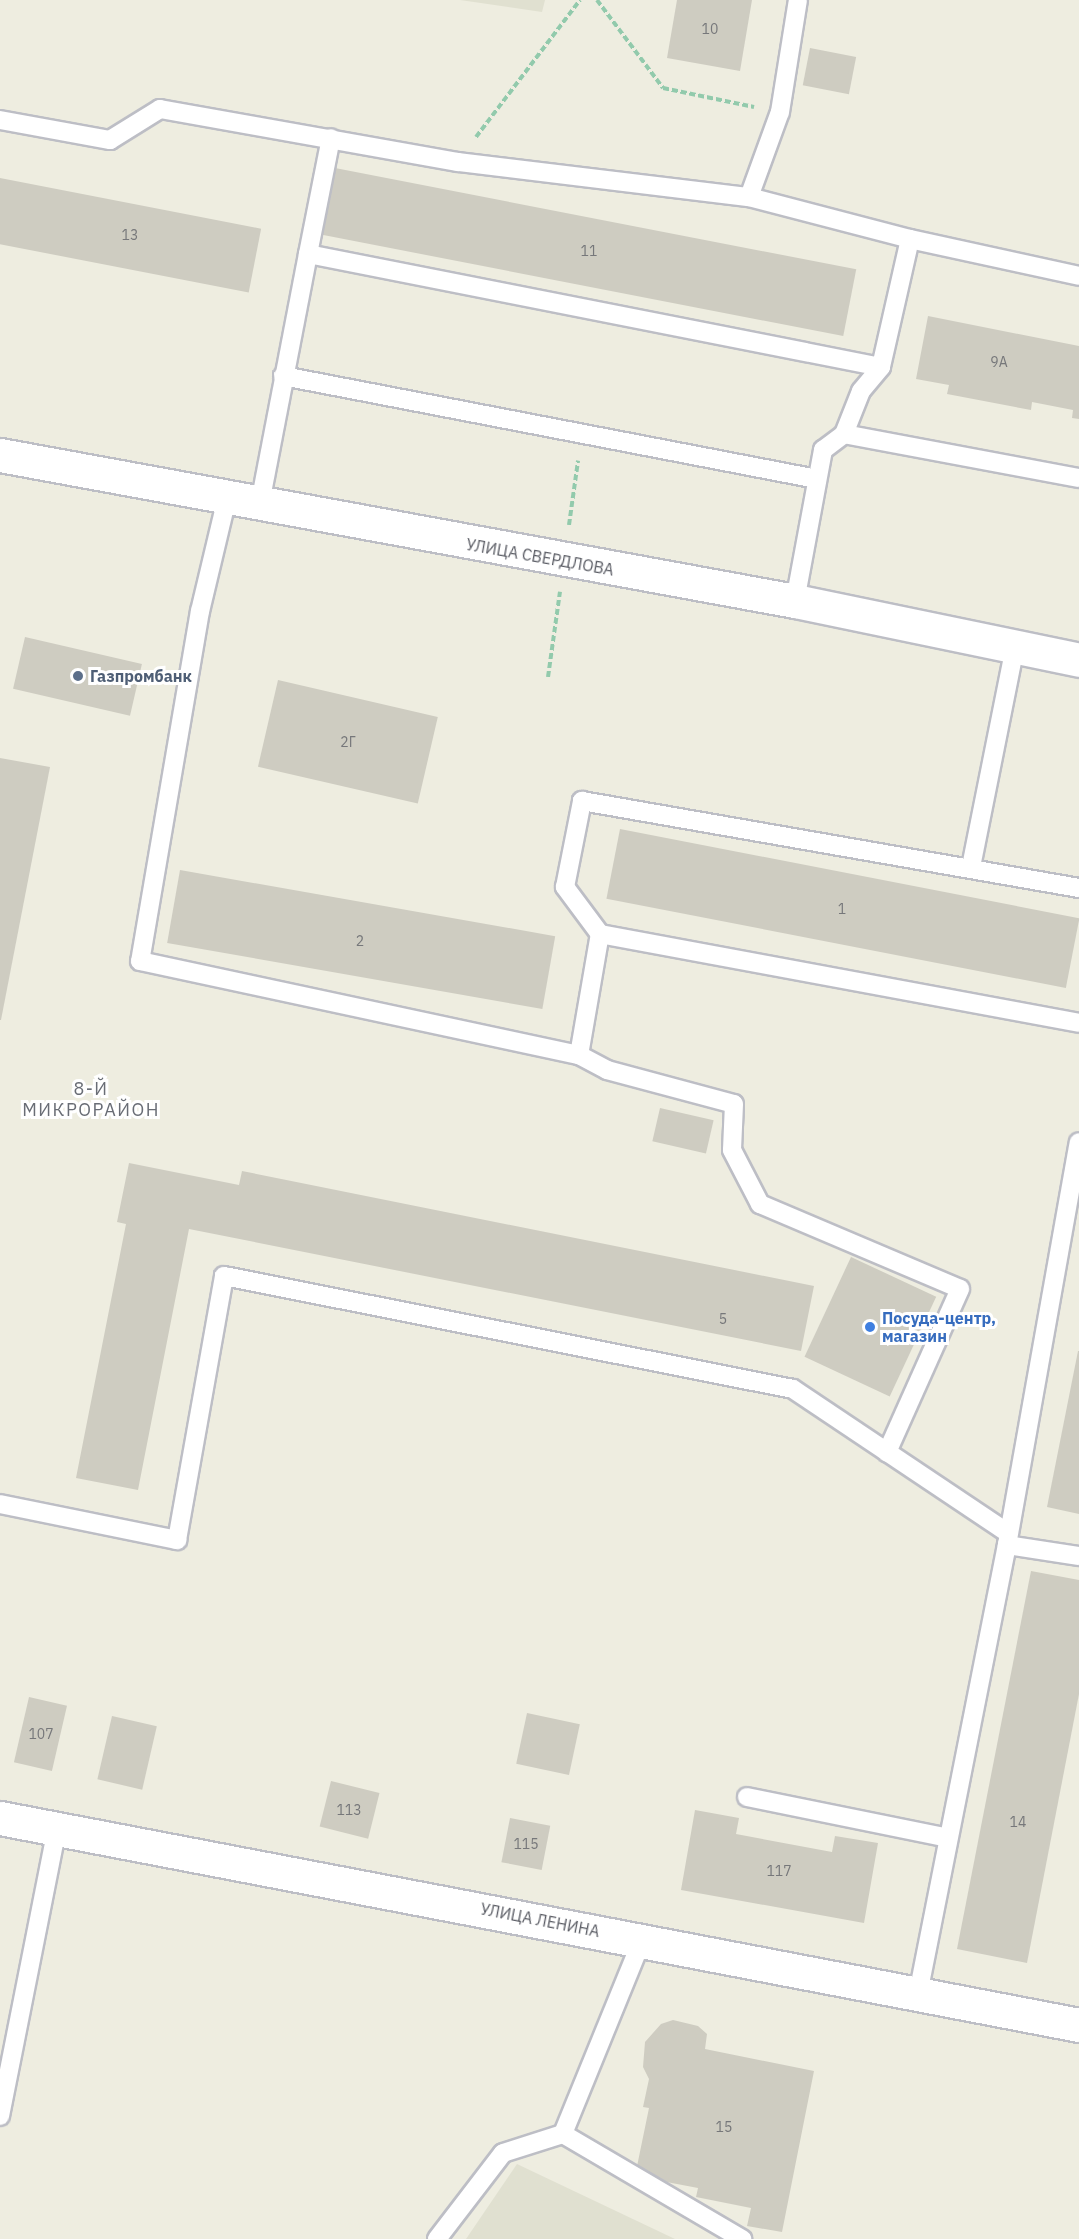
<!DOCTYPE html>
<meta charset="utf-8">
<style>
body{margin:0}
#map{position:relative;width:1079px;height:2239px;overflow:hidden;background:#eeede0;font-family:"IBM Plex Sans",sans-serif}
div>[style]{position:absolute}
.education>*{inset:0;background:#e0e0d0}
.building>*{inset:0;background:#ceccc1;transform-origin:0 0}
.path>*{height:4px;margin-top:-2px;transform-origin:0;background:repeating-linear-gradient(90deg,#92caac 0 6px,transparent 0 9px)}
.roads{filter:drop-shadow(2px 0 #bdbec5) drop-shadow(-2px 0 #bdbec5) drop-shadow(0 2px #bdbec5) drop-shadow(0 -2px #bdbec5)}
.service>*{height:18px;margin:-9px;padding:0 9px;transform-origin:9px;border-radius:9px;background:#fff}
.secondary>*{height:33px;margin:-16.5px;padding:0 16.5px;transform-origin:16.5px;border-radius:16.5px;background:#fff}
.dots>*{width:16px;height:16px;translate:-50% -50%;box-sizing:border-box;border:3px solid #fff;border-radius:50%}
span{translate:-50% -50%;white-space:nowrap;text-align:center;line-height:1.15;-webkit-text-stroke:6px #fff;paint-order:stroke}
.number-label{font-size:14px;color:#76777a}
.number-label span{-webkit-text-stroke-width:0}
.street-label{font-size:16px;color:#595b63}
.service-label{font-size:16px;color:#4e5e75;font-weight:700}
.left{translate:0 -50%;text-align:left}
.shop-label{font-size:16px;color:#366cbe;font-weight:700}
.neighbourhood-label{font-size:18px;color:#696d75;letter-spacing:1.5px}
</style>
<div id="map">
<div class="education">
<i style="clip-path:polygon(460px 0,545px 0,542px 12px)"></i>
<i style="clip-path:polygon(517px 2164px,675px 2239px,466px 2239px)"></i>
</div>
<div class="building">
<i style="clip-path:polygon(677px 0,752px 0,740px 71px,667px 58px)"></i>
<i style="left:810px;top:48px;width:47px;height:38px;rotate:11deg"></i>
<i style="left:335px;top:168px;width:531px;height:68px;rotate:11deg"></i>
<i style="left:0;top:178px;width:266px;height:65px;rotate:11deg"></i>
<i style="clip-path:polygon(928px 316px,1079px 346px,1079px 419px,1072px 418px,1073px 410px,1032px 402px,1031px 410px,947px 394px,949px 385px,916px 379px)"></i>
<i style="left:25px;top:637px;width:120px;height:53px;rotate:13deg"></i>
<i style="left:278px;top:680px;width:164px;height:89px;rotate:13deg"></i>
<i style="clip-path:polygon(0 758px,50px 767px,1px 1020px,0 1020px)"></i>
<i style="left:620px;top:829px;width:468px;height:71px;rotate:11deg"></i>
<i style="left:180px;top:870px;width:381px;height:74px;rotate:10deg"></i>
<i style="left:660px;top:1108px;width:55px;height:34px;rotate:13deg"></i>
<i style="clip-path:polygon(129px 1163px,239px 1185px,242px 1171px,814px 1286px,801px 1351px,189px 1229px,138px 1490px,76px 1478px,126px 1224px,117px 1222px)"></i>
<i style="left:851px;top:1257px;width:94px;height:110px;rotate:25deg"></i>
<i style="clip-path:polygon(1078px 1351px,1079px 1351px,1079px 1514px,1047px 1507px)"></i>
<i style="clip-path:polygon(1031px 1571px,1079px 1580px,1079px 1694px,1027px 1963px,957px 1949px)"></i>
<i style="left:29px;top:1697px;width:39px;height:67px;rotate:13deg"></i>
<i style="left:527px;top:1713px;width:54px;height:52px;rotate:12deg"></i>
<i style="left:112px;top:1716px;width:46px;height:65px;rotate:13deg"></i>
<i style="left:331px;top:1781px;width:50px;height:47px;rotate:14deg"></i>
<i style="clip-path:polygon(695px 1810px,739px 1818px,736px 1834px,832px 1852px,835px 1836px,878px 1843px,864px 1923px,681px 1890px)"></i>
<i style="left:510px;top:1818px;width:41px;height:45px;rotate:11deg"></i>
<i style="clip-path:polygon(673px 2020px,698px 2026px,707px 2034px,705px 2049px,814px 2071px,782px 2232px,747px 2226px,751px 2208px,696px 2197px,698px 2188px,635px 2176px,649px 2108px,643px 2107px,649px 2079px,643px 2067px,645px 2042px,661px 2024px)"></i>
</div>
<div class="path">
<i style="left:597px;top:0;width:110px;rotate:53.1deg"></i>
<i style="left:663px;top:88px;width:93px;rotate:11.8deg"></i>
<i style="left:476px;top:137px;width:172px;rotate:-52.8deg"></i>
<i style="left:569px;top:525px;width:65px;rotate:-82deg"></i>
<i style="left:548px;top:677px;width:86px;rotate:-82deg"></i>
</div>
<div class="roads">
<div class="service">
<i style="left:0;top:120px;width:112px;rotate:10.3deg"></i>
<i style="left:110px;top:140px;width:59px;rotate:-31.8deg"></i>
<i style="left:160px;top:109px;width:303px;rotate:10.1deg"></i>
<i style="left:458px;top:162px;width:293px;rotate:6.9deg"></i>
<i style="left:749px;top:197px;width:166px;rotate:14.6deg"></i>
<i style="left:910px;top:239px;width:131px;rotate:102.8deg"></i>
<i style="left:881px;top:367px;width:584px;rotate:-168.84deg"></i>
<i style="left:308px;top:254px;width:255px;rotate:100.9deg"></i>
<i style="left:749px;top:197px;width:90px;rotate:-70deg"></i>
<i style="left:780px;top:112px;width:113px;rotate:-80.9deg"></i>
<i style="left:910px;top:239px;width:173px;rotate:12.3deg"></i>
<i style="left:308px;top:254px;width:118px;rotate:-78.8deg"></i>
<i style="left:283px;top:376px;width:544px;rotate:10.92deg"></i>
<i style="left:844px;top:434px;width:239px;rotate:10.6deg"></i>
<i style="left:227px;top:498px;width:116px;rotate:103.4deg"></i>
<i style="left:200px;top:611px;width:355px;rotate:99.7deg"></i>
<i style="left:140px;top:961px;width:449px;rotate:12.1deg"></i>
<i style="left:579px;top:1055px;width:123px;rotate:-80.2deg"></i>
<i style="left:600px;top:934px;width:487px;rotate:10.5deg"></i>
<i style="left:795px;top:601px;width:154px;rotate:-79.5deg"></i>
<i style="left:823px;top:450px;width:26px;rotate:-37deg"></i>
<i style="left:844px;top:434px;width:46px;rotate:-68.4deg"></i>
<i style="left:861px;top:391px;width:31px;rotate:-50deg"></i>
<i style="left:971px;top:867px;width:224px;rotate:-78.7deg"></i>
<i style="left:600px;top:934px;width:59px;rotate:-126.7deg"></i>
<i style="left:565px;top:887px;width:88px;rotate:-78.8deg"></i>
<i style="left:582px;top:801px;width:505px;rotate:9.93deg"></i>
<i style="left:579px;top:1055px;width:32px;rotate:28deg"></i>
<i style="left:607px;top:1070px;width:131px;rotate:15deg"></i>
<i style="left:734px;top:1104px;width:46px;rotate:92.5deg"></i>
<i style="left:732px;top:1150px;width:61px;rotate:62.6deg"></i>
<i style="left:760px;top:1204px;width:217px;rotate:23deg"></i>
<i style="left:960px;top:1289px;width:179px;rotate:114.1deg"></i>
<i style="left:0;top:1504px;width:181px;rotate:11.5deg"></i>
<i style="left:177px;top:1540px;width:268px;rotate:-79.9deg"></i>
<i style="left:224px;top:1276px;width:580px;rotate:11.23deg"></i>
<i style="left:793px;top:1389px;width:257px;rotate:33.8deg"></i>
<i style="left:1007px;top:1545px;width:73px;rotate:8.7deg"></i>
<i style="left:747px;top:1797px;width:205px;rotate:11.5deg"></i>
<i style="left:642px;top:1940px;width:209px;rotate:112.2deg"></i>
<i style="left:563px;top:2134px;width:208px;rotate:30.4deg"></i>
<i style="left:918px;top:1994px;width:458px;rotate:-78.8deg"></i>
<i style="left:1007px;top:1545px;width:409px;rotate:-79.9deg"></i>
<i style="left:0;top:2116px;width:293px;rotate:-78.8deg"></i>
<i style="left:437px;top:2239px;width:108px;rotate:-52.5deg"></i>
<i style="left:503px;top:2153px;width:63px;rotate:-17.6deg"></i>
</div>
<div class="secondary">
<i style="left:0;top:455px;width:808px;rotate:10.41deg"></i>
<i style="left:795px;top:601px;width:290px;rotate:11.7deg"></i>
<i style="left:0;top:1818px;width:1099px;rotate:10.86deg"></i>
</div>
</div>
<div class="dots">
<i style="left:78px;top:676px;background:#5c6f8a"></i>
<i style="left:870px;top:1327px;background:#3f7fe0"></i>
</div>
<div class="number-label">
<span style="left:710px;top:29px">10</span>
<span style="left:130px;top:235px">13</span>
<span style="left:589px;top:251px">11</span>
<span style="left:999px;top:362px">9А</span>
<span style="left:348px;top:742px">2Г</span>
<span style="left:842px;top:909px">1</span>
<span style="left:360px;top:941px">2</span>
<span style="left:723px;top:1319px">5</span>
<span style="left:41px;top:1734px">107</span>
<span style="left:349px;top:1810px">113</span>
<span style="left:1018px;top:1822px">14</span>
<span style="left:526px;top:1844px">115</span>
<span style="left:779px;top:1871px">117</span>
<span style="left:724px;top:2127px">15</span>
</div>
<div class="street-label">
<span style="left:540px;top:557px;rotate:10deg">УЛИЦА СВЕРДЛОВА</span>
<span style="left:540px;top:1920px;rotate:11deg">УЛИЦА ЛЕНИНА</span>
</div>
<div class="service-label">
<span class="left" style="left:90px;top:676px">Газпромбанк</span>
</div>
<div class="shop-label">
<span class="left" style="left:882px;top:1327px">Посуда-центр,<br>магазин</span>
</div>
<div class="neighbourhood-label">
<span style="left:91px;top:1100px">8-Й<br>МИКРОРАЙОН</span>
</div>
</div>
